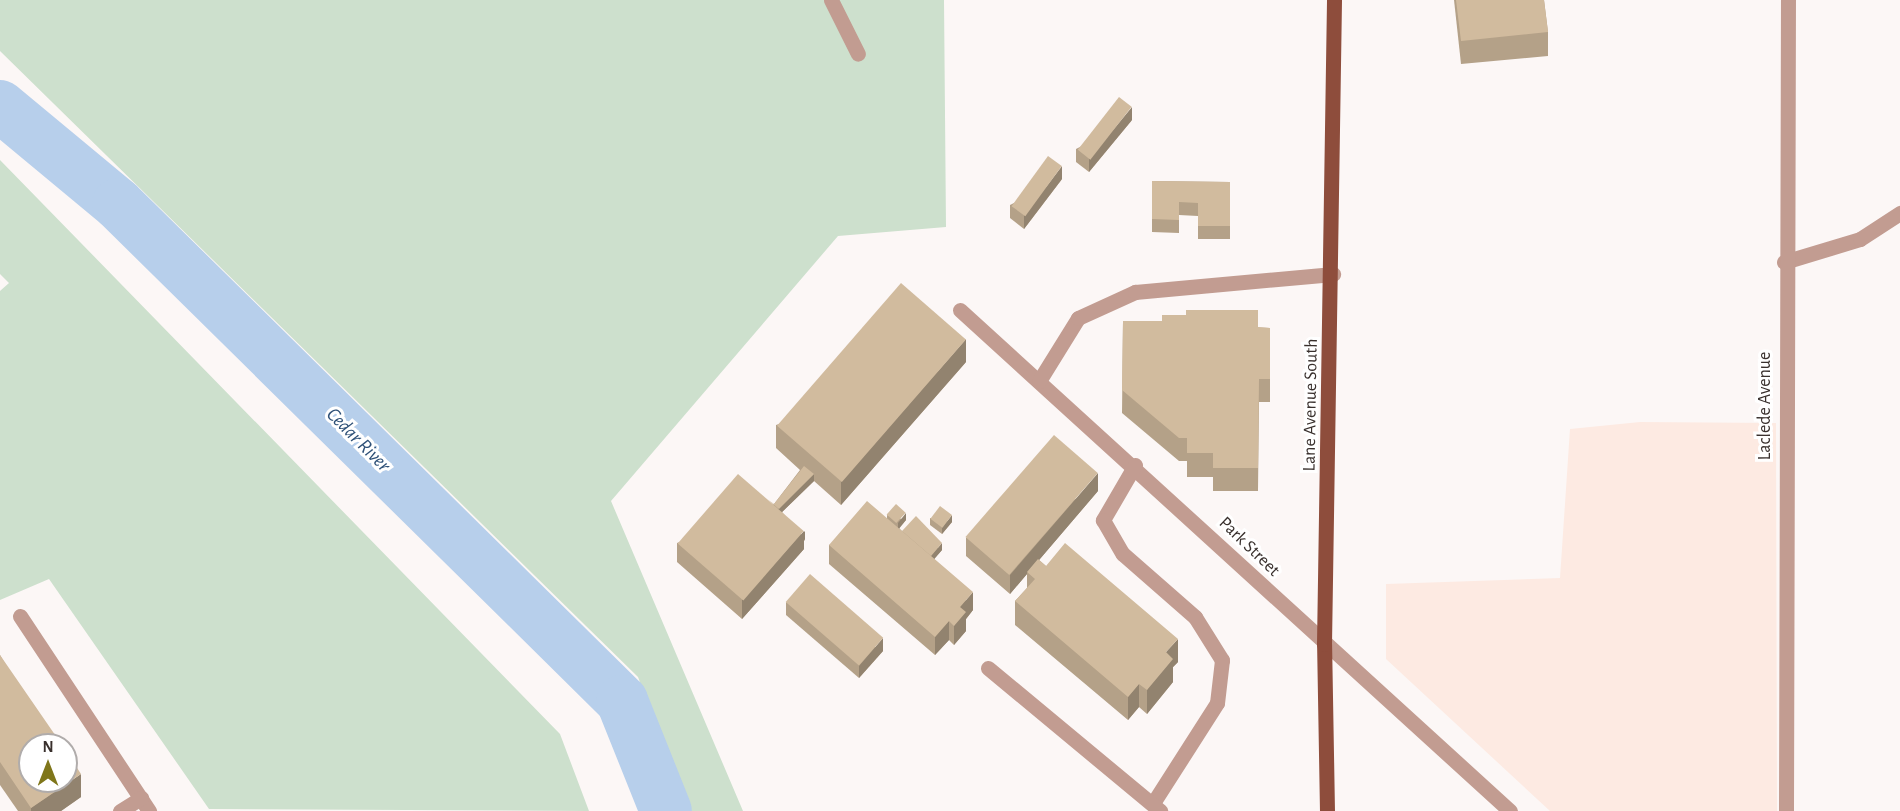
<!DOCTYPE html>
<style>
body{margin:0}
#map{position:relative;width:1900px;height:811px;overflow:hidden;background:#fcf7f6;font-family:"Alegreya Sans",sans-serif}
div>[style]{position:absolute}
.built>*{inset:0;background:#fdeae2}
.green>*{inset:0;background:#cde0cd}
.river>*{height:52px;margin:-26px;padding:0 26px;transform-origin:26px;border-radius:26px;background:#b7cfeb}
.minor>*{height:15px;margin:-7.5px;padding:0 7.5px;transform-origin:7.5px;border-radius:7.5px;background:#c29c91}
.major>*{height:15px;margin:-7.5px;padding:0 7.5px;transform-origin:7.5px;border-radius:7.5px;background:#8e4d3c}
.wall>*{inset:0;background:#b4a188}
.shaded-wall>*{inset:0;background:#92836f}
.building>*{inset:0;background:#d1bb9e;transform-origin:0 0}
span{translate:-50% -50%;white-space:nowrap;text-align:center;line-height:1.15;-webkit-text-stroke:6px #fff;paint-order:stroke}
.street-label{font-size:18px;color:#39302d}
.water-label{font-size:20px;color:#2f5178;font-style:italic}
.north{position:absolute;left:18px;top:733px;width:60px;height:60px;box-sizing:border-box;background:#fff;border:2px solid #b0acab;border-radius:50%;rotate:0deg;font-size:16px;font-weight:700;line-height:24px;text-align:center;color:#39302d}
.north::after{content:'';display:block;margin:auto;width:21px;height:27px;background:#7f761a;clip-path:polygon(50% 0,100% 100%,50% 72%,0 100%)}
</style>
<div id="map">
<div class="built">
<i style="clip-path:polygon(1640px 422px,1776px 423px,1777px 811px,1550px 811px,1386px 659px,1386px 584px,1560px 578px,1570px 429px)"></i>
</div>
<div class="green">
<i style="clip-path:polygon(0 0,944px 0,946px 227px,838px 236px,611px 501px,743px 811px,687px 811px,638px 677px,0 51px)"></i>
<i style="clip-path:polygon(0 160px,560px 734px,589px 811px,209px 809px,49px 579px,0 600px,0 291px,9px 283px,0 274px)"></i>
</div>
<div class="river">
<i style="left:0;top:106px;width:153px;rotate:39.7deg"></i>
<i style="left:118px;top:204px;width:708px;rotate:44.6deg"></i>
<i style="left:622px;top:701px;width:118px;rotate:68.2deg"></i>
</div>
<div class="minor">
<i style="left:831px;top:0;width:60px;rotate:63.4deg"></i>
<i style="left:1784px;top:262px;width:79px;rotate:-16.8deg"></i>
<i style="left:1860px;top:239px;width:48px;rotate:-33deg"></i>
<i style="left:960px;top:310px;width:744px;rotate:42.33deg"></i>
<i style="left:1039px;top:381px;width:74px;rotate:-58.2deg"></i>
<i style="left:1078px;top:318px;width:63px;rotate:-24.5deg"></i>
<i style="left:1135px;top:292px;width:199px;rotate:-5.2deg"></i>
<i style="left:1135px;top:465px;width:64px;rotate:120.2deg"></i>
<i style="left:1103px;top:520px;width:39px;rotate:60deg"></i>
<i style="left:1123px;top:554px;width:96px;rotate:41.2deg"></i>
<i style="left:1195px;top:617px;width:51px;rotate:57.9deg"></i>
<i style="left:1222px;top:660px;width:43px;rotate:96.6deg"></i>
<i style="left:1217px;top:703px;width:119px;rotate:122.6deg"></i>
<i style="left:20px;top:616px;width:234px;rotate:56.5deg"></i>
<i style="left:988px;top:668px;width:224px;rotate:39.7deg"></i>
<i style="left:120px;top:811px;width:25px;rotate:-32deg"></i>
<i style="left:1786px;top:811px;width:811px;rotate:-89.86deg"></i>
</div>
<div class="major">
<i style="left:1327px;top:811px;width:167px;rotate:-91deg"></i>
<i style="left:1324px;top:644px;width:644px;rotate:-89.11deg"></i>
</div>
<div class="wall">
<i style="clip-path:polygon(1454px 0,1544px 0,1548px 32px,1548px 56px,1461px 64px)"></i>
<i style="clip-path:polygon(1132px 120px,1089px 172px,1076px 162px,1076px 149px)"></i>
<i style="clip-path:polygon(1062px 179px,1024px 229px,1010px 218px,1010px 205px)"></i>
<i style="clip-path:polygon(1152px 181px,1230px 182px,1230px 239px,1198px 239px,1198px 216px,1179px 215px,1179px 233px,1152px 232px)"></i>
<i style="clip-path:polygon(1123px 321px,1270px 328px,1270px 402px,1259px 402px,1258px 491px,1213px 491px,1213px 477px,1187px 477px,1187px 461px,1179px 461px,1122px 413px)"></i>
<i style="clip-path:polygon(966px 362px,841px 505px,814px 481px,782px 512px,805px 539px,804px 541px,804px 549px,742px 619px,677px 562px,677px 543px,774px 504px,800px 470px,776px 448px,776px 425px)"></i>
<i style="clip-path:polygon(1098px 491px,1039px 560px,1046px 566px,1178px 662px,1173px 667px,1173px 682px,1147px 714px,1139px 707px,1128px 720px,1015px 625px,1015px 601px,1027px 588px,1027px 574px,1010px 594px,966px 556px,966px 538px)"></i>
<i style="clip-path:polygon(887px 515px,906px 520px,899px 528px,902px 531px,942px 550px,934px 559px,973px 610px,966px 619px,966px 631px,954px 645px,949px 640px,935px 655px,829px 564px,829px 545px,887px 519px)"></i>
<i style="clip-path:polygon(930px 518px,952px 522px,942px 534px,930px 525px)"></i>
<i style="clip-path:polygon(786px 602px,883px 651px,859px 678px,786px 615px)"></i>
<i style="clip-path:polygon(0 655px,81px 797px,61px 811px,18px 811px,0 785px)"></i>
</div>
<div class="shaded-wall">
<i style="clip-path:polygon(1132px 107px,1132px 120px,1089px 172px,1089px 159px)"></i>
<i style="clip-path:polygon(1062px 166px,1062px 179px,1024px 229px,1024px 216px)"></i>
<i style="clip-path:polygon(966px 339px,966px 362px,841px 505px,841px 482px)"></i>
<i style="clip-path:polygon(1098px 473px,1098px 491px,1028px 573px,1027px 572px,1027px 574px,1010px 594px,1010px 575px)"></i>
<i style="clip-path:polygon(814px 474px,814px 481px,778px 516px,778px 509px)"></i>
<i style="clip-path:polygon(906px 513px,906px 520px,898px 530px,898px 523px)"></i>
<i style="clip-path:polygon(952px 515px,952px 522px,942px 534px,942px 528px)"></i>
<i style="clip-path:polygon(804px 531px,805px 532px,805px 539px,804px 541px,804px 549px,742px 619px,742px 600px)"></i>
<i style="clip-path:polygon(942px 543px,942px 550px,930px 564px,930px 557px)"></i>
<i style="clip-path:polygon(973px 592px,973px 610px,966px 619px,966px 631px,954px 645px,954px 626px,960px 607px)"></i>
<i style="clip-path:polygon(949px 621px,949px 640px,935px 655px,935px 637px)"></i>
<i style="clip-path:polygon(883px 638px,883px 651px,859px 678px,859px 666px)"></i>
<i style="clip-path:polygon(1178px 639px,1178px 662px,1173px 667px,1173px 682px,1147px 714px,1147px 690px,1166px 652px)"></i>
<i style="clip-path:polygon(1139px 684px,1139px 707px,1128px 720px,1128px 697px)"></i>
<i style="clip-path:polygon(81px 774px,81px 797px,61px 811px,31px 811px,31px 808px)"></i>
</div>
<div class="building">
<i style="clip-path:polygon(1456px 0,1544px 0,1548px 32px,1461px 41px)"></i>
<i style="left:1119px;top:97px;width:16px;height:67px;rotate:38deg"></i>
<i style="left:1048px;top:156px;width:17px;height:62px;rotate:36deg"></i>
<i style="clip-path:polygon(1152px 181px,1230px 182px,1230px 226px,1198px 226px,1198px 203px,1179px 202px,1179px 220px,1152px 219px)"></i>
<i style="left:901px;top:283px;width:86px;height:189px;rotate:41deg"></i>
<i style="clip-path:polygon(1186px 310px,1258px 310px,1258px 327px,1270px 328px,1270px 379px,1259px 379px,1258px 468px,1213px 468px,1213px 453px,1187px 453px,1187px 438px,1179px 438px,1122px 390px,1123px 321px,1162px 321px,1162px 315px,1186px 315px)"></i>
<i style="left:1054px;top:435px;width:58px;height:135px;rotate:41deg"></i>
<i style="clip-path:polygon(804px 466px,814px 474px,779px 509px,767px 499px,774px 504px)"></i>
<i style="left:738px;top:474px;width:87px;height:92px;rotate:41deg"></i>
<i style="clip-path:polygon(867px 501px,973px 592px,960px 607px,966px 612px,954px 626px,949px 621px,935px 637px,829px 545px)"></i>
<i style="left:896px;top:504px;width:13px;height:14px;rotate:42deg"></i>
<i style="left:940px;top:506px;width:15px;height:16px;rotate:37deg"></i>
<i style="clip-path:polygon(916px 516px,942px 543px,931px 556px,902px 531px)"></i>
<i style="clip-path:polygon(1065px 543px,1178px 639px,1166px 652px,1173px 659px,1147px 690px,1139px 684px,1128px 697px,1015px 601px,1035px 579px,1027px 572px,1038px 559px,1046px 566px)"></i>
<i style="left:810px;top:574px;width:97px;height:37px;rotate:41deg"></i>
<i style="clip-path:polygon(0 655px,62px 745px,30px 745px,30px 781px,66px 781px,66px 751px,81px 774px,31px 808px,0 762px)"></i>
</div>
<div class="street-label">
<span style="left:1311px;top:405px;rotate:-89deg">Lane Avenue South</span>
<span style="left:1765px;top:406px;rotate:-90deg">Laclede Avenue</span>
<span style="left:1249px;top:547px;rotate:44deg">Park Street</span>
</div>
<div class="water-label">
<span style="left:358px;top:440px;rotate:45deg">Cedar River</span>
</div>
<div class="north">N</div>
</div>
